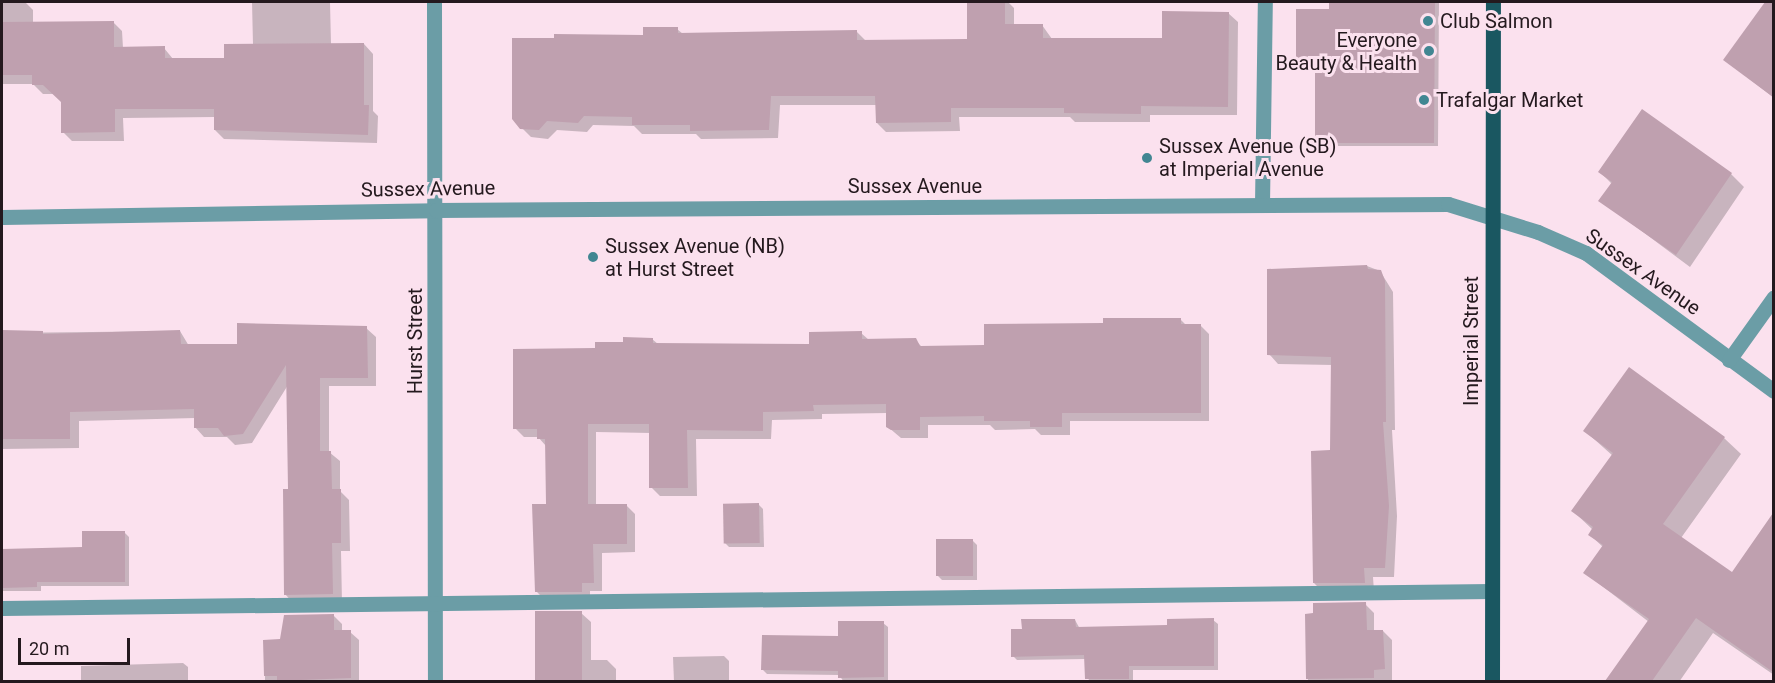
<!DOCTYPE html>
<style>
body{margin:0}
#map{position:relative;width:1775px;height:683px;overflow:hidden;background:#fbe1ee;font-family:Roboto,sans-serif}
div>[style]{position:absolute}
.shadow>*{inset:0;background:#0003}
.building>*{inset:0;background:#bfa0af;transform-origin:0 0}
.minor>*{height:15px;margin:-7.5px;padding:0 7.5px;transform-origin:7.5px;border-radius:7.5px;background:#6b9da6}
.major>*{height:15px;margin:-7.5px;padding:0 7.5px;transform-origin:7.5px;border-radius:7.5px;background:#1a5761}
.dots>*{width:16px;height:16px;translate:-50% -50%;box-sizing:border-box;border:3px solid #fbe1ee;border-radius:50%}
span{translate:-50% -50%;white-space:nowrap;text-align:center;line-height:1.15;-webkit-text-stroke:6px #fbe1ee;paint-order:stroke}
.poi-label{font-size:20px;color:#24191e}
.left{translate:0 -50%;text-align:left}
.right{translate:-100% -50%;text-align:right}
.street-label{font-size:20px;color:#24191e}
.frame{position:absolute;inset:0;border:3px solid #24191e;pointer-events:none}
.scale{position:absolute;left:18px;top:638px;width:112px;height:27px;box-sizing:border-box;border:3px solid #24191e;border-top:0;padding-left:8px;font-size:18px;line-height:21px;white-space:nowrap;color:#24191e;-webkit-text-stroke:4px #fbe1ee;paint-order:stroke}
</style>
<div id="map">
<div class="shadow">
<i style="clip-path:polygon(2px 2px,25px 2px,33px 10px,33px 23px,113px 22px,122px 31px,123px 48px,164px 48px,173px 59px,226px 59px,253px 45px,252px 2px,330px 2px,331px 44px,364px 44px,373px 54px,373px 111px,378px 116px,377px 143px,224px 139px,215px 130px,215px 117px,123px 118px,124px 141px,72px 141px,63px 132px,62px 102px,54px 94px,43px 94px,33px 84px,2px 84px)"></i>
<i style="clip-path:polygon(969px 2px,1008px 2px,1014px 8px,1014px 25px,1042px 25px,1052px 39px,1163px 40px,1228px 13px,1238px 22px,1237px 115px,1150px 115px,1150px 122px,1075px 122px,1070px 117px,959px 117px,960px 131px,886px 132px,877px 123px,877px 105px,780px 105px,778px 138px,701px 139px,696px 134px,642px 134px,634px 126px,593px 125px,587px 132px,557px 130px,548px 139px,531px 137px,521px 127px,644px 37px,677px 29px,683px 34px,856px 31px,866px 41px,969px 40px)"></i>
<i style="clip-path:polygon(1330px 2px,1439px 2px,1438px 146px,1321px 146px,1316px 142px,1316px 65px,1302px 66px,1298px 61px,1330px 10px)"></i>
<i style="clip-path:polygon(1764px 6px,1774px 13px,1774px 98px,1725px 60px)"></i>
<i style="clip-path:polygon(1600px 172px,1731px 174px,1744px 187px,1690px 267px,1600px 200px,1612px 184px)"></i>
<i style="clip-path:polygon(1367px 266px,1380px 271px,1393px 292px,1395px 430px,1392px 430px,1397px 516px,1394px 577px,1373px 577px,1374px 591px,1323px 592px,1314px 583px,1332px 452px,1333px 365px,1278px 364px,1269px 354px)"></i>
<i style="clip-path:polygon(1180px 319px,1186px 325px,1200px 325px,1209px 334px,1209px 421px,1070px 421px,1070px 435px,1041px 435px,1035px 429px,995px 430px,990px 425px,928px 425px,928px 438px,901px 438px,888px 427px,888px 413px,822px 414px,822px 419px,772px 420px,771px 439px,696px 439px,697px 496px,660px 496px,651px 487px,651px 433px,596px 432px,596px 505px,626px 505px,635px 514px,635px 552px,602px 553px,602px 591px,590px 591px,590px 600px,546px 601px,537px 592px,547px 506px,546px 446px,538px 437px,524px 437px,515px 428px,597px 349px,652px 339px,658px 344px,811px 345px,861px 333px,869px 340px,915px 340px,923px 348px,985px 347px,1105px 325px)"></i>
<i style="clip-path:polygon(366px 328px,376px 337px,376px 386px,329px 386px,329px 452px,340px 461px,340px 491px,349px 500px,350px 551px,341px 551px,342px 603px,294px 604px,285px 594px,290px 491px,288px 385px,252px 443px,235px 445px,227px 437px,204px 437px,195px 427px,195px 418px,79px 421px,79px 448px,2px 449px,2px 333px,180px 331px,189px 346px,238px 346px)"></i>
<i style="clip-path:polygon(1585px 431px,1724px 438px,1741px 454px,1681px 538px,1733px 574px,1774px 515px,1774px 675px,1713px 633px,1679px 682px,1607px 682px,1649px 622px,1585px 573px,1603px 547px,1590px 535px,1593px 530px,1573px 511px,1613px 456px)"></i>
<i style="clip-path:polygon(759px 505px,763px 509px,764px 547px,729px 547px,725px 543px)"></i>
<i style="clip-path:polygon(124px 532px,129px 537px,129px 586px,41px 586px,41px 591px,2px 591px,2px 550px,83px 549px)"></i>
<i style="clip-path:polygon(972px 540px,977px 545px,977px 580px,942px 580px,937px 575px)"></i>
<i style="clip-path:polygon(1365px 604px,1374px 613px,1374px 631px,1383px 631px,1392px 640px,1392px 682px,1308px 682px,1306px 615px)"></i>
<i style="clip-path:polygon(537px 613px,581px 613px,591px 622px,591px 660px,607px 660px,616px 669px,616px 682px,536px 682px)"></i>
<i style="clip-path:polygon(333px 615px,342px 624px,342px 632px,350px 632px,359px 640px,359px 682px,265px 682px,265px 641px,281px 641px)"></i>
<i style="clip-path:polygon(1075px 620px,1080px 629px,1169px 626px,1213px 620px,1218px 624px,1218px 670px,1133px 670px,1133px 682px,1089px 682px,1086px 659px,1017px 660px,1013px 656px,1023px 630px)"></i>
<i style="clip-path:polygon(883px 623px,888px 627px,888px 681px,844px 682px,839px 675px,767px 674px,763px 670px)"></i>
<i style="clip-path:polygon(724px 656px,729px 661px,729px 682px,674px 682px,673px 657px)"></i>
<i style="clip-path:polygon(183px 663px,188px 667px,188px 682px,81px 682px,81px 666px)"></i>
</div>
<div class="building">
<i style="clip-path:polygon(967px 2px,1005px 2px,1005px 24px,1043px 24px,1043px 38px,1162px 38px,1162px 11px,1229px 12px,1228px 107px,1141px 106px,1141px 114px,1064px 113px,1064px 108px,951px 108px,951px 122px,876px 123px,875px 96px,771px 96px,769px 130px,690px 131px,690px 125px,632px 125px,632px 117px,584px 116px,578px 123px,547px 121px,539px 130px,520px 129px,512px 119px,512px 38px,554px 38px,554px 34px,643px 35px,643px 27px,678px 27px,678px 33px,857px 30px,857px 40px,967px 39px)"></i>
<i style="clip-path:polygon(1329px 2px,1435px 2px,1434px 143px,1315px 143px,1315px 61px,1296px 62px,1296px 9px,1329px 9px)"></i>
<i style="clip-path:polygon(1765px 2px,1773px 2px,1773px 97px,1723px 60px)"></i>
<i style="clip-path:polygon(114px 21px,114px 47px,165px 46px,165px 58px,224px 58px,224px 44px,364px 43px,364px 105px,369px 105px,368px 135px,214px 130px,214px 109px,115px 109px,115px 132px,61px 133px,61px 102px,43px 85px,32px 85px,32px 75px,2px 75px,2px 22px)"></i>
<i style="clip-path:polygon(1642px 109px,1732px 173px,1676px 255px,1598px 201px,1612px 182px,1598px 172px)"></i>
<i style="clip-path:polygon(1367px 265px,1368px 269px,1381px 270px,1385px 281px,1386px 422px,1383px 422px,1389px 506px,1385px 568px,1364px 568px,1365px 583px,1313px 583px,1311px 451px,1330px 450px,1331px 357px,1267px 355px,1267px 269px)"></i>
<i style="clip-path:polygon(1103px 318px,1181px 318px,1181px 324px,1201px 324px,1201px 413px,1062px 413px,1062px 427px,1030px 427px,1030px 421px,984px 421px,984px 416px,920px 417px,920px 430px,891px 430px,886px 427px,886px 404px,813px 405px,814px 411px,763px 412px,763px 431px,687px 430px,688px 488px,649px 488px,649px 424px,588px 424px,588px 504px,627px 504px,627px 544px,593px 544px,594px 583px,582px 583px,582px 592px,535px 592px,532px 504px,546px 504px,545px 439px,537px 439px,537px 429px,513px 429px,513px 349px,595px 348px,595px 342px,623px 342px,623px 337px,653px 338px,653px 343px,809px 344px,809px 332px,862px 331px,862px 339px,916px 338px,920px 346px,984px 345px,984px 324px,1103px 323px)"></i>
<i style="clip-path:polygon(237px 323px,367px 326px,368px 378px,320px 378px,320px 451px,331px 451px,332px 489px,341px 489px,341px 543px,332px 543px,333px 594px,284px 595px,283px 489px,288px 489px,286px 365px,243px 434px,224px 436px,218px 428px,194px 428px,194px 409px,70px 412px,70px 439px,2px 439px,2px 330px,43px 331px,43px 334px,180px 330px,181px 344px,237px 344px)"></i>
<i style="clip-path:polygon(1629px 367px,1725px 437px,1663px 524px,1732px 572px,1773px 513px,1773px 672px,1696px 618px,1652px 681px,1605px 681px,1649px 619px,1583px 573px,1603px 545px,1588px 535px,1593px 527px,1571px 511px,1613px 453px,1583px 431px)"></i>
<i style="left:759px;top:503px;width:40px;height:36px;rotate:89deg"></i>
<i style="clip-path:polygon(82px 531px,125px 531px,125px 582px,37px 582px,37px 587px,2px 588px,2px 549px,82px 547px)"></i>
<i style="left:936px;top:539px;width:37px;height:37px"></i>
<i style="clip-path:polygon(1366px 602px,1367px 630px,1383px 630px,1385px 669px,1374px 670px,1374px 678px,1306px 679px,1305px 614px,1313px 613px,1313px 603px)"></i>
<i style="left:582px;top:611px;width:70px;height:47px;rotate:90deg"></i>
<i style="clip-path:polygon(334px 614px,334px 630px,351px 630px,351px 678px,277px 681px,277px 676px,264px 676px,263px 640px,280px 639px,284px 615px)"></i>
<i style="clip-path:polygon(1214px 618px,1214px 666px,1129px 666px,1129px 679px,1085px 679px,1084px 655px,1011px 657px,1011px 629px,1022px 629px,1021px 619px,1075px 619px,1076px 627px,1167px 625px,1167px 619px)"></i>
<i style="clip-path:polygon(838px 621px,884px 621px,884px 677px,838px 678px,838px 671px,761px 670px,762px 635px,838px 636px)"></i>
</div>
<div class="minor">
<i style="left:434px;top:2px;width:680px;rotate:89.92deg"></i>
<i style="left:1262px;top:205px;width:203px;rotate:-89.2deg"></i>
<i style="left:2px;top:217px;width:434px;rotate:-0.9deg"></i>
<i style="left:436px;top:210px;width:1012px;rotate:-0.34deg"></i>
<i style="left:1448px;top:204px;width:94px;rotate:17.3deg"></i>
<i style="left:1538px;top:232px;width:52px;rotate:23.6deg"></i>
<i style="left:1586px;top:253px;width:233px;rotate:36.3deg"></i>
<i style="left:1729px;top:360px;width:77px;rotate:-54.5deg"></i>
<i style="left:2px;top:608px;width:1490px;rotate:-0.65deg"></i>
</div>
<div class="major">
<i style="left:1492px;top:682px;width:680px;rotate:-89.92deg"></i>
</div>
<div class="dots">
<i style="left:1428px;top:21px;background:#418692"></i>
<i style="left:1429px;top:51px;background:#418692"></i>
<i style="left:1424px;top:100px;background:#418692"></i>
<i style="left:1147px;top:158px;background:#418692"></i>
<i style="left:593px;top:257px;background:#418692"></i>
</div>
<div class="poi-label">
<span class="left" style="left:1440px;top:21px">Club Salmon</span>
<span class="right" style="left:1417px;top:52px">Everyone<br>Beauty &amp; Health</span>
<span class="left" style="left:1436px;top:100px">Trafalgar Market</span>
<span class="left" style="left:1159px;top:158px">Sussex Avenue (SB)<br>at Imperial Avenue</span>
<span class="left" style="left:605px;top:258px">Sussex Avenue (NB)<br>at Hurst Street</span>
</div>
<div class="street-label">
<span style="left:915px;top:186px">Sussex Avenue</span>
<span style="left:428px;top:189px;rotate:-1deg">Sussex Avenue</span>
<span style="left:1643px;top:272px;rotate:35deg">Sussex Avenue</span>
<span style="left:415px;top:341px;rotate:-90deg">Hurst Street</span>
<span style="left:1471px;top:341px;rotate:-90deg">Imperial Street</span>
</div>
<div class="frame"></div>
<div class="scale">20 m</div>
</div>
